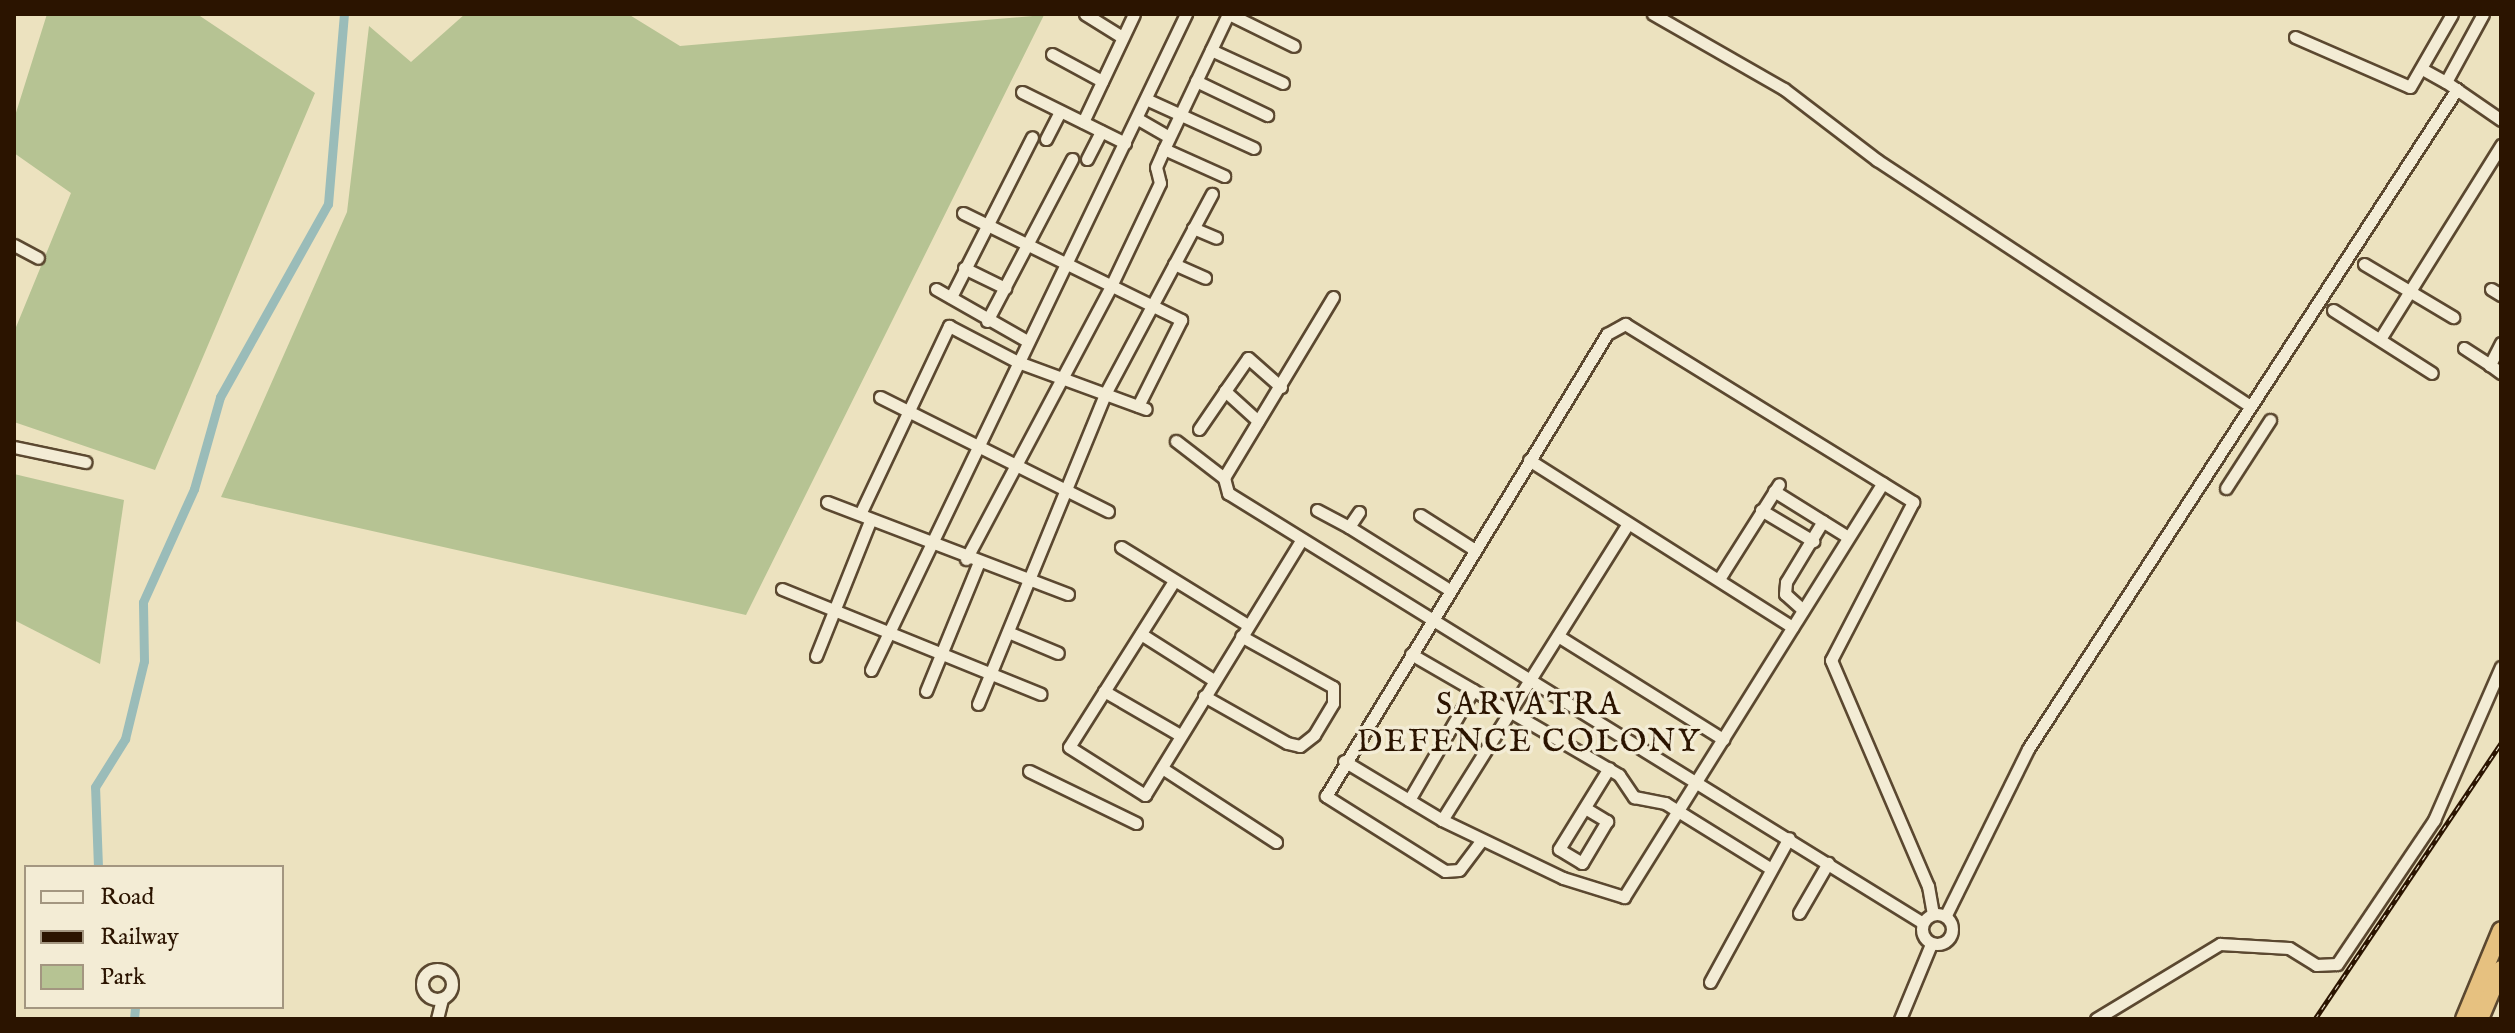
<!DOCTYPE html>
<style>
body{margin:0}
#map{position:relative;width:2515px;height:1033px;overflow:hidden;background:#ece2bf;font-family:"IM FELL English",serif}
div>[style]{position:absolute}
.green>*{inset:0;background:#b6c393}
.canal>*{height:9px;margin:-4.5px;padding:0 4.5px;transform-origin:4.5px;border-radius:4.5px;background:#9abcb9}
.roads{filter:drop-shadow(2px 0 #5b4830) drop-shadow(-2px 0 #5b4830) drop-shadow(0 2px #5b4830) drop-shadow(0 -2px #5b4830)}
.minor>*{height:11px;margin:-5.5px;padding:0 5.5px;transform-origin:5.5px;border-radius:5.5px;background:#f3ecd5}
.minor>.ring{margin:-5.5px;padding:0;box-sizing:content-box;background:none;border:11px solid #f3ecd5;border-radius:50%}
.highway>*{height:16px;margin:-8px;padding:0 8px;transform-origin:8px;border-radius:8px;background:#e6c180}
.rail>*{height:5px;margin-top:-2.5px;transform-origin:0;background:repeating-linear-gradient(90deg,#f3ecd5 0 6px,#2b1400 0 12px);box-sizing:border-box;border-block:2px solid #2b1400}
span{translate:-50% -50%;white-space:nowrap;text-align:center;line-height:1.15;-webkit-text-stroke:7px #f3ecd5;paint-order:stroke}
.neighbourhood-label{font-size:32px;color:#2b1400;letter-spacing:2px}
.frame{position:absolute;inset:0;border:16px solid #2b1400;pointer-events:none}
.legend{position:absolute;left:24px;top:865px;width:260px;height:144px;box-sizing:border-box;background:#f3ecd5;border:2px solid #a39680;margin:0;padding:10px 14px;list-style:none;font-size:24px;color:#2b1400}
.legend li{display:flex;align-items:center;gap:16px;height:40px}
.legend b{width:40px;border:2px solid #a39680}
</style>
<div id="map">
<div class="green">
<i style="clip-path:polygon(47px 14px,197px 14px,315px 93px,155px 470px,14px 422px,14px 332px,71px 193px,14px 153px,14px 119px)"></i>
<i style="clip-path:polygon(465px 14px,628px 14px,680px 46px,1044px 15px,746px 615px,221px 497px,347px 212px,369px 26px,411px 62px)"></i>
<i style="clip-path:polygon(14px 474px,124px 500px,100px 664px,14px 620px)"></i>
</div>
<div class="canal">
<i style="left:98px;top:867px;width:80px;rotate:-92.1deg"></i>
<i style="left:95px;top:787px;width:57px;rotate:-58deg"></i>
<i style="left:125px;top:739px;width:80px;rotate:-76.3deg"></i>
<i style="left:144px;top:661px;width:59px;rotate:-91deg"></i>
<i style="left:143px;top:602px;width:124px;rotate:-65.7deg"></i>
<i style="left:194px;top:489px;width:96px;rotate:-74.2deg"></i>
<i style="left:220px;top:397px;width:221px;rotate:-60.8deg"></i>
<i style="left:328px;top:204px;width:191px;rotate:-85.2deg"></i>
<i style="left:134px;top:1019px;width:12px;rotate:-85deg"></i>
</div>
<div class="roads">
<div class="minor">
<i style="left:1085px;top:14px;width:44px;rotate:31.9deg"></i>
<i style="left:1229px;top:14px;width:72px;rotate:26.2deg"></i>
<i style="left:1653px;top:14px;width:151px;rotate:29.8deg"></i>
<i style="left:1784px;top:89px;width:117px;rotate:37.4deg"></i>
<i style="left:1877px;top:160px;width:447px;rotate:33.4deg"></i>
<i style="left:2483px;top:14px;width:77px;rotate:118.6deg"></i>
<i style="left:2446px;top:82px;width:67px;rotate:34.6deg"></i>
<i style="left:2295px;top:37px;width:125px;rotate:23.5deg"></i>
<i style="left:2410px;top:87px;width:84px;rotate:-60.1deg"></i>
<i style="left:1211px;top:50px;width:79px;rotate:24.6deg"></i>
<i style="left:1052px;top:54px;width:57px;rotate:28.4deg"></i>
<i style="left:2424px;top:70px;width:25px;rotate:29deg"></i>
<i style="left:1196px;top:81px;width:79px;rotate:25.6deg"></i>
<i style="left:1022px;top:92px;width:115px;rotate:26.3deg"></i>
<i style="left:1148px;top:100px;width:116px;rotate:24.4deg"></i>
<i style="left:1138px;top:119px;width:36px;rotate:30deg"></i>
<i style="left:1083px;top:122px;width:119px;rotate:-64.7deg"></i>
<i style="left:1046px;top:139px;width:31px;rotate:-63deg"></i>
<i style="left:1164px;top:149px;width:66px;rotate:24.2deg"></i>
<i style="left:1087px;top:159px;width:31px;rotate:-63deg"></i>
<i style="left:963px;top:213px;width:243px;rotate:26.1deg"></i>
<i style="left:1181px;top:320px;width:96px;rotate:116.6deg"></i>
<i style="left:1193px;top:228px;width:25px;rotate:23deg"></i>
<i style="left:14px;top:245px;width:27px;rotate:28deg"></i>
<i style="left:1174px;top:264px;width:34px;rotate:24deg"></i>
<i style="left:2364px;top:264px;width:104px;rotate:30.8deg"></i>
<i style="left:964px;top:268px;width:46px;rotate:26deg"></i>
<i style="left:936px;top:289px;width:105px;rotate:29.7deg"></i>
<i style="left:2491px;top:289px;width:12px;rotate:31deg"></i>
<i style="left:951px;top:297px;width:179px;rotate:-63.1deg"></i>
<i style="left:1333px;top:297px;width:211px;rotate:121.1deg"></i>
<i style="left:1224px;top:478px;width:16px;rotate:75deg"></i>
<i style="left:1228px;top:493px;width:817px;rotate:31.75deg"></i>
<i style="left:2333px;top:310px;width:117px;rotate:32.5deg"></i>
<i style="left:987px;top:321px;width:183px;rotate:-62.3deg"></i>
<i style="left:2380px;top:339px;width:229px;rotate:-58deg"></i>
<i style="left:2501px;top:343px;width:25px;rotate:117deg"></i>
<i style="left:2490px;top:365px;width:14px;rotate:36deg"></i>
<i style="left:2464px;top:348px;width:31px;rotate:33deg"></i>
<i style="left:880px;top:397px;width:255px;rotate:26.6deg"></i>
<i style="left:1258px;top:421px;width:45px;rotate:-137.7deg"></i>
<i style="left:1225px;top:391px;width:40px;rotate:-55.1deg"></i>
<i style="left:1248px;top:358px;width:44px;rotate:41.3deg"></i>
<i style="left:1199px;top:429px;width:46px;rotate:-55.6deg"></i>
<i style="left:1176px;top:441px;width:61px;rotate:37.6deg"></i>
<i style="left:14px;top:447px;width:73px;rotate:11.9deg"></i>
<i style="left:1529px;top:460px;width:312px;rotate:32.4deg"></i>
<i style="left:2226px;top:488px;width:81px;rotate:-57.1deg"></i>
<i style="left:1774px;top:491px;width:87px;rotate:31.9deg"></i>
<i style="left:827px;top:502px;width:258px;rotate:20.9deg"></i>
<i style="left:1317px;top:510px;width:36px;rotate:28deg"></i>
<i style="left:1761px;top:510px;width:61px;rotate:30.8deg"></i>
<i style="left:861px;top:512px;width:206px;rotate:-64.7deg"></i>
<i style="left:949px;top:326px;width:78px;rotate:27.6deg"></i>
<i style="left:1018px;top:362px;width:136px;rotate:20.2deg"></i>
<i style="left:1359px;top:512px;width:18px;rotate:124deg"></i>
<i style="left:1349px;top:527px;width:119px;rotate:32deg"></i>
<i style="left:1420px;top:515px;width:65px;rotate:32.5deg"></i>
<i style="left:1121px;top:547px;width:149px;rotate:31.6deg"></i>
<i style="left:966px;top:559px;width:309px;rotate:-62deg"></i>
<i style="left:1111px;top:286px;width:114px;rotate:-64.6deg"></i>
<i style="left:1160px;top:183px;width:16px;rotate:-104deg"></i>
<i style="left:1156px;top:167px;width:20px;rotate:-66deg"></i>
<i style="left:1164px;top:149px;width:149px;rotate:-64.6deg"></i>
<i style="left:1719px;top:579px;width:112px;rotate:-57.7deg"></i>
<i style="left:1174px;top:581px;width:196px;rotate:122.3deg"></i>
<i style="left:1069px;top:747px;width:90px;rotate:32.3deg"></i>
<i style="left:1145px;top:795px;width:297px;rotate:-58.5deg"></i>
<i style="left:782px;top:589px;width:279px;rotate:22.1deg"></i>
<i style="left:1803px;top:610px;width:24px;rotate:-138deg"></i>
<i style="left:1785px;top:594px;width:12px;rotate:-85deg"></i>
<i style="left:1786px;top:582px;width:71px;rotate:-58.8deg"></i>
<i style="left:1008px;top:632px;width:54px;rotate:22.8deg"></i>
<i style="left:1141px;top:634px;width:84px;rotate:32.4deg"></i>
<i style="left:1558px;top:636px;width:195px;rotate:32deg"></i>
<i style="left:1411px;top:654px;width:72px;rotate:30.1deg"></i>
<i style="left:816px;top:656px;width:145px;rotate:-68.2deg"></i>
<i style="left:871px;top:670px;width:728px;rotate:-64.35deg"></i>
<i style="left:926px;top:691px;width:137px;rotate:-67.7deg"></i>
<i style="left:1104px;top:691px;width:88px;rotate:30.1deg"></i>
<i style="left:1204px;top:696px;width:95px;rotate:29.5deg"></i>
<i style="left:1287px;top:743px;width:13px;rotate:13deg"></i>
<i style="left:1300px;top:746px;width:18px;rotate:-38deg"></i>
<i style="left:1314px;top:735px;width:37px;rotate:-59deg"></i>
<i style="left:1333px;top:703px;width:16px;rotate:-90deg"></i>
<i style="left:1333px;top:687px;width:105px;rotate:-151deg"></i>
<i style="left:978px;top:704px;width:335px;rotate:-67.7deg"></i>
<i style="left:1105px;top:394px;width:227px;rotate:-61.9deg"></i>
<i style="left:1344px;top:761px;width:114px;rotate:31deg"></i>
<i style="left:1442px;top:820px;width:350px;rotate:-57.9deg"></i>
<i style="left:1162px;top:768px;width:136px;rotate:33deg"></i>
<i style="left:1029px;top:771px;width:119px;rotate:25.9deg"></i>
<i style="left:1409px;top:800px;width:127px;rotate:-59.8deg"></i>
<i style="left:1473px;top:690px;width:169px;rotate:30.2deg"></i>
<i style="left:1619px;top:775px;width:27px;rotate:56deg"></i>
<i style="left:1634px;top:797px;width:32px;rotate:11deg"></i>
<i style="left:1665px;top:803px;width:123px;rotate:31.8deg"></i>
<i style="left:1585px;top:808px;width:26px;rotate:31deg"></i>
<i style="left:1607px;top:821px;width:49px;rotate:120.8deg"></i>
<i style="left:1582px;top:863px;width:27px;rotate:-149deg"></i>
<i style="left:1559px;top:849px;width:95px;rotate:-58.3deg"></i>
<i style="left:1442px;top:820px;width:134px;rotate:25.6deg"></i>
<i style="left:1563px;top:878px;width:64px;rotate:17.3deg"></i>
<i style="left:1624px;top:897px;width:488px;rotate:-58deg"></i>
<i style="left:1481px;top:841px;width:36px;rotate:127deg"></i>
<i style="left:1459px;top:870px;width:14px;rotate:176deg"></i>
<i style="left:1445px;top:871px;width:141px;rotate:-147.8deg"></i>
<i style="left:1326px;top:796px;width:541px;rotate:-58.69deg"></i>
<i style="left:1607px;top:334px;width:21px;rotate:-29deg"></i>
<i style="left:1625px;top:324px;width:339px;rotate:31.7deg"></i>
<i style="left:1913px;top:502px;width:178px;rotate:117.4deg"></i>
<i style="left:1831px;top:660px;width:246px;rotate:66.8deg"></i>
<i style="left:1928px;top:886px;width:28px;rotate:80deg"></i>
<i style="left:1799px;top:913px;width:58px;rotate:-59.9deg"></i>
<i class="ring" style="left:1922px;top:914px;width:19px;height:19px"></i>
<i style="left:1946px;top:915px;width:185px;rotate:-63.7deg"></i>
<i style="left:2028px;top:749px;width:787px;rotate:-56.98deg"></i>
<i class="ring" style="left:422px;top:969px;width:19px;height:19px"></i>
<i style="left:1710px;top:982px;width:164px;rotate:-61.3deg"></i>
<i style="left:437px;top:1019px;width:21px;rotate:-76deg"></i>
<i style="left:1900px;top:1019px;width:81px;rotate:-67.5deg"></i>
<i style="left:2096px;top:1019px;width:145px;rotate:-31.2deg"></i>
<i style="left:2220px;top:944px;width:69px;rotate:3.3deg"></i>
<i style="left:2289px;top:948px;width:32px;rotate:32deg"></i>
<i style="left:2316px;top:965px;width:21px;rotate:-3deg"></i>
<i style="left:2337px;top:964px;width:174px;rotate:-56deg"></i>
<i style="left:2434px;top:820px;width:167px;rotate:-66.4deg"></i>
</div>
<div class="highway">
<i style="left:2464px;top:1019px;width:96px;rotate:-67.4deg"></i>
<i style="left:2480px;top:1019px;width:54px;rotate:-67.2deg"></i>
</div>
</div>
<div class="rail">
<i style="left:2315px;top:1019px;width:333px;rotate:-56deg"></i>
</div>
<div class="neighbourhood-label">
<span style="left:1529px;top:725px">SARVATRA<br>DEFENCE COLONY</span>
</div>
<div class="frame"></div>
<ul class="legend">
<li><b style="height:10px;background:#f3ecd5"></b>Road</li>
<li><b style="height:10px;background:#2b1400"></b>Railway</li>
<li><b style="height:22px;background:#b6c393"></b>Park</li>
</ul>
</div>
